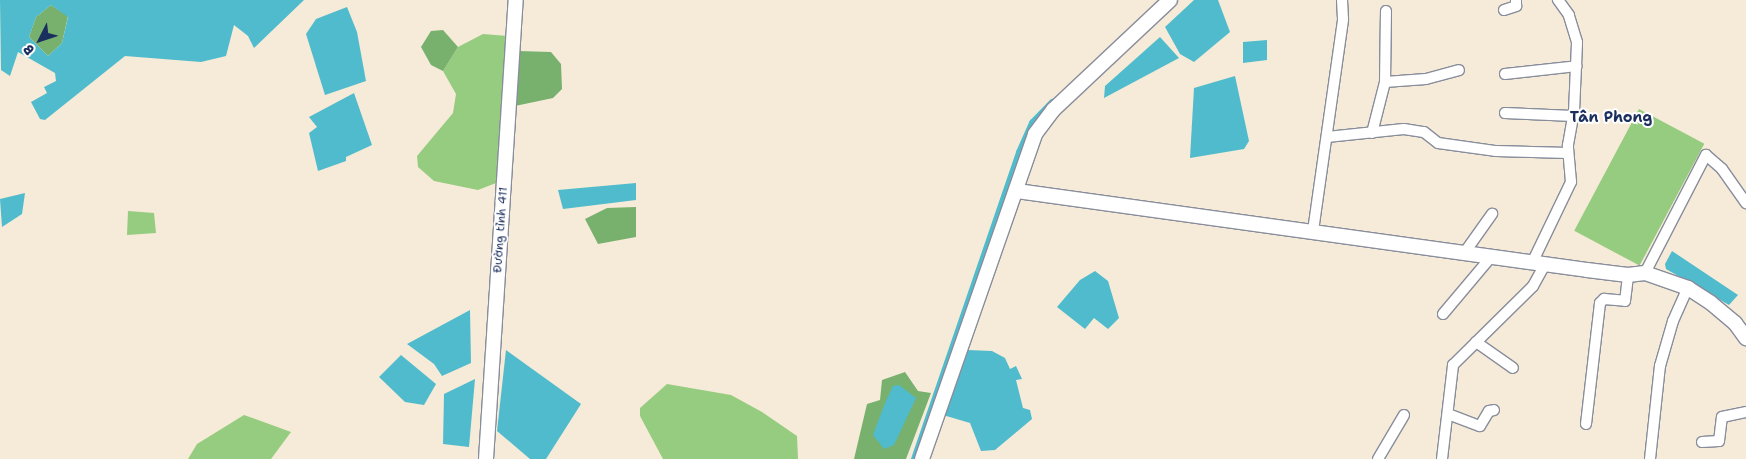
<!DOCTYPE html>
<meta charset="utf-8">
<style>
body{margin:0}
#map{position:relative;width:1746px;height:459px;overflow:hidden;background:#f6ebd8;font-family:"Shantell Sans",sans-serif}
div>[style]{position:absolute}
.green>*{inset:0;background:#95cc7f;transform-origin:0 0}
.forest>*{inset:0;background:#78b06e}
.water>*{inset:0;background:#50bbcc}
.canal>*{height:9px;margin:-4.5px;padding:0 4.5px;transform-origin:4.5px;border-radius:4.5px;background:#50bbcc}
.roads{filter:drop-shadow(1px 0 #888d9b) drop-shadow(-1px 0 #888d9b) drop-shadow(0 1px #888d9b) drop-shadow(0 -1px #888d9b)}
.street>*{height:10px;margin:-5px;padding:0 5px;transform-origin:5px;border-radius:5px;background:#fff}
.secondary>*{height:14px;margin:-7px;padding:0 7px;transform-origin:7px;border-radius:7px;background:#fff}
span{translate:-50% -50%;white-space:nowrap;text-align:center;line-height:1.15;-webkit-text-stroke:4px #fff;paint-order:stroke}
.street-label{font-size:12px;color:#1b2f5e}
.quarter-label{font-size:15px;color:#1b2f5e;font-weight:700}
.north{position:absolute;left:15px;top:15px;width:50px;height:50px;-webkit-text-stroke:4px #fff;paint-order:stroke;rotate:229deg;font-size:14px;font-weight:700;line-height:20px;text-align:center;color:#1b2f5e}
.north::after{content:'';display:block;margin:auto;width:18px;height:22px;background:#1b2f5e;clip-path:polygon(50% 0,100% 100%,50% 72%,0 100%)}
</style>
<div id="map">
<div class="green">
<i style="clip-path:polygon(483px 34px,508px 36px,496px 183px,478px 190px,434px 181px,418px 167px,417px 156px,453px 113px,456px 94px,443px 71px,458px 47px)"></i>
<i style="left:1639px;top:109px;width:74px;height:138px;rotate:28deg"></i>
<i style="clip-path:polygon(128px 211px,154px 213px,156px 233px,127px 235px)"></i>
<i style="clip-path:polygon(667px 384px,731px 395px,762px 412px,797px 436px,798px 459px,663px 459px,640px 416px,640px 408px)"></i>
<i style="clip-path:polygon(244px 415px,291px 432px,271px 459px,188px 459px,197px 444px)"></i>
</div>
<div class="forest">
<i style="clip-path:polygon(51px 5px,68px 16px,62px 43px,48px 56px,29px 37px,36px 17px)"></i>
<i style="clip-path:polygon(443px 30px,458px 47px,443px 71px,431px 65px,421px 47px,431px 31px)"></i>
<i style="clip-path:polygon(518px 51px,551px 52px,561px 64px,562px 89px,553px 98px,515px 106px)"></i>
<i style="clip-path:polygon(636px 207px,636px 237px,598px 244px,585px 219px,607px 208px)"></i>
<i style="clip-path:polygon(905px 372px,918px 391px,931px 393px,906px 459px,854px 459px,867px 404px,880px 400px,882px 380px)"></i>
</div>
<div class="water">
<i style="clip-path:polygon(evenodd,0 0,304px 0,254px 48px,248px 36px,234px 25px,226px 56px,201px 62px,125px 56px,45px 120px,40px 119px,31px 102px,47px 93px,44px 87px,56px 81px,55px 73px,18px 52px,10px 76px,1px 70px,0 0,51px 5px,68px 17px,62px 43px,48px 56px,29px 37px,36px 17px,51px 5px)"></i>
<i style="clip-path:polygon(1194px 0,1218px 0,1230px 32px,1194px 62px,1180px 54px,1165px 27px)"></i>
<i style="clip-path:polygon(347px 7px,357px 32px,366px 81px,325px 95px,306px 34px,316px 19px)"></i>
<i style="clip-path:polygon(1160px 37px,1179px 58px,1104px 98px,1105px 86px)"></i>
<i style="clip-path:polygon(1267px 40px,1267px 60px,1243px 63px,1243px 42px)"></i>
<i style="clip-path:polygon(1235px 76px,1249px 141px,1244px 149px,1190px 158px,1194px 88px)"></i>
<i style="clip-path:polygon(354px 93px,372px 145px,346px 157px,346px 161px,318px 171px,309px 133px,317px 127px,309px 117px)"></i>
<i style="clip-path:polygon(636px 183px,636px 200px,563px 209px,558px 190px)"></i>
<i style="clip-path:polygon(25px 193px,22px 214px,2px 227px,0 199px)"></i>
<i style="clip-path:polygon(1672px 251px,1738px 295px,1729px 305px,1666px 269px,1665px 264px)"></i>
<i style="clip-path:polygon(1095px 271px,1108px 281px,1119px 318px,1108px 329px,1094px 318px,1085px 329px,1057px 307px,1080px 280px)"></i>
<i style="clip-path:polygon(470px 310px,471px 363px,442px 376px,434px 364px,407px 344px)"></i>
<i style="clip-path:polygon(506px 350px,581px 404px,546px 459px,530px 459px,497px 431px)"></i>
<i style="clip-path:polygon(968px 350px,992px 351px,1005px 358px,1010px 369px,1016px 366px,1022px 379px,1016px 380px,1023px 408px,1030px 410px,1032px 419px,995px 450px,981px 451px,970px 423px,943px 415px)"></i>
<i style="clip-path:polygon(401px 355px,436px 384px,424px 405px,405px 402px,379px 377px)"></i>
<i style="clip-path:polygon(475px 379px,469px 447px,443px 444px,444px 394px)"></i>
<i style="clip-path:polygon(899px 385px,916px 398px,894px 445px,884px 449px,873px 435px,885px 403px,893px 386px)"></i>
</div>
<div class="canal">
<i style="left:915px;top:459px;width:324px;rotate:-71.1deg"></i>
<i style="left:1020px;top:152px;width:32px;rotate:-66deg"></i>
<i style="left:1033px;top:123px;width:28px;rotate:-46deg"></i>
</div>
<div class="roads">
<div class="street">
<i style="left:1504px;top:10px;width:13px;rotate:-18deg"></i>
<i style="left:1516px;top:6px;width:6px;rotate:-90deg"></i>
<i style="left:1505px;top:74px;width:72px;rotate:-6.3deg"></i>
<i style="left:1385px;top:82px;width:41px;rotate:-4.2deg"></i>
<i style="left:1426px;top:79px;width:34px;rotate:-15deg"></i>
<i style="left:1505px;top:113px;width:68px;rotate:2.5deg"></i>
<i style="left:1372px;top:133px;width:53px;rotate:-75.7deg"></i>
<i style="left:1385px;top:82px;width:71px;rotate:-89.2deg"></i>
<i style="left:1327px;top:137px;width:77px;rotate:-5.9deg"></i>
<i style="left:1404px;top:129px;width:20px;rotate:9deg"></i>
<i style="left:1424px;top:132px;width:18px;rotate:38deg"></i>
<i style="left:1438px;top:143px;width:59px;rotate:7.9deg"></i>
<i style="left:1496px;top:151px;width:72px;rotate:1.6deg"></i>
<i style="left:1313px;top:231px;width:214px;rotate:-81.9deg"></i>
<i style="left:1343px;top:19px;width:19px;rotate:-93deg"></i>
<i style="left:1465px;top:252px;width:47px;rotate:-54.6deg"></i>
<i style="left:1533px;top:261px;width:88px;rotate:-64.3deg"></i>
<i style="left:1571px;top:182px;width:37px;rotate:-95deg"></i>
<i style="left:1568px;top:145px;width:34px;rotate:-80deg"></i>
<i style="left:1574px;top:112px;width:70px;rotate:-87.5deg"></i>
<i style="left:1577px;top:42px;width:28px;rotate:-107deg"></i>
<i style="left:1569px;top:15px;width:19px;rotate:-126deg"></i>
<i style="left:1645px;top:273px;width:133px;rotate:-62.7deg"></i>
<i style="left:1706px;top:155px;width:21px;rotate:41deg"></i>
<i style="left:1722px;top:169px;width:42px;rotate:54.8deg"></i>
<i style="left:1443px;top:314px;width:75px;rotate:-49.9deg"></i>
<i style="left:1476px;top:342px;width:45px;rotate:35.1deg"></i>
<i style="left:1448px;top:414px;width:34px;rotate:21deg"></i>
<i style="left:1480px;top:426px;width:17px;rotate:-59deg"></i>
<i style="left:1489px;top:411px;width:5px;rotate:-11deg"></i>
<i style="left:1586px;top:424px;width:122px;rotate:-83.4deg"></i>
<i style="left:1600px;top:303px;width:6px;rotate:-45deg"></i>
<i style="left:1604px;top:299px;width:21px;rotate:5deg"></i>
<i style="left:1625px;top:301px;width:26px;rotate:-83deg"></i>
<i style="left:1702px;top:442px;width:17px;rotate:-3deg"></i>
<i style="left:1719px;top:441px;width:24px;rotate:-83deg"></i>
<i style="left:1722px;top:417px;width:25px;rotate:-12deg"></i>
<i style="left:1378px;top:459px;width:51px;rotate:-59.4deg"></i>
<i style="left:1442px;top:459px;width:95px;rotate:-83.3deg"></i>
<i style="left:1453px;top:365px;width:112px;rotate:-44.6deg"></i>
<i style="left:1533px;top:286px;width:26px;rotate:-61deg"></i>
<i style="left:1650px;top:459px;width:94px;rotate:-83.9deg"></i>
<i style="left:1660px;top:366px;width:47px;rotate:-73.9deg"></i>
<i style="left:1673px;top:321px;width:36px;rotate:-66deg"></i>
</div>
<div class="secondary">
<i style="left:1017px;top:191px;width:575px;rotate:7.89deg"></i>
<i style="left:1587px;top:270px;width:41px;rotate:7deg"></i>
<i style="left:1628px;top:275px;width:17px;rotate:-7deg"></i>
<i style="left:1645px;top:273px;width:46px;rotate:19.2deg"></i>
<i style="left:1688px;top:288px;width:27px;rotate:33deg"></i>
<i style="left:1711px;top:303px;width:31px;rotate:40deg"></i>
<i style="left:1735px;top:323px;width:19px;rotate:54deg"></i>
<i style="left:486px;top:459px;width:460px;rotate:-86.3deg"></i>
<i style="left:922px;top:459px;width:344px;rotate:-70.8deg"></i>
<i style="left:1035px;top:134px;width:31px;rotate:-53deg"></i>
<i style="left:1054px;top:109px;width:159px;rotate:-43.2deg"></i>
</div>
</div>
<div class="street-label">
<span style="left:501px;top:230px;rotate:-86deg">Đường tỉnh 411</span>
</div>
<div class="quarter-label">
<span style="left:1611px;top:118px">Tân Phong</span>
</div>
<div class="north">B</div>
</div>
